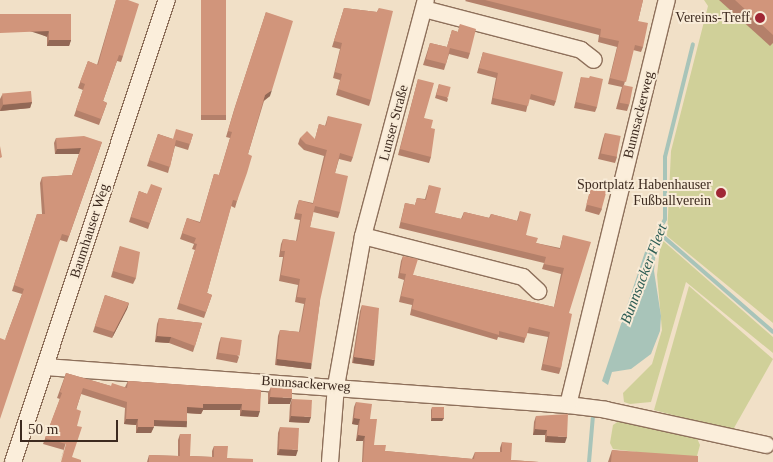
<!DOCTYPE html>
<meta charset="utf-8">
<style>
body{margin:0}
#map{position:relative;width:773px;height:462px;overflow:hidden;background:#f1e0c7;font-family:Georgia,serif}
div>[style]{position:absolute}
.green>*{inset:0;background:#d0d099}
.water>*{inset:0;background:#a8c4b9}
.stream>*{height:4px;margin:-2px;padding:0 2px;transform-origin:2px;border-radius:2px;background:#a8c4b9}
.roads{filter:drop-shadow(1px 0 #8e705b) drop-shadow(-1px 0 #8e705b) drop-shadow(0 1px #8e705b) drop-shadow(0 -1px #8e705b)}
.minor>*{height:16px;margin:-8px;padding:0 8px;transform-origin:8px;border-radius:8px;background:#fbeedb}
.wall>*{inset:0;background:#b4806a;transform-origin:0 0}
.shaded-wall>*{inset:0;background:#926856;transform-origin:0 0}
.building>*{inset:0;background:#d1957b;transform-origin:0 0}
.dots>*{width:14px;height:14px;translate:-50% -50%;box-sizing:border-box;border:2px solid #f8ebd7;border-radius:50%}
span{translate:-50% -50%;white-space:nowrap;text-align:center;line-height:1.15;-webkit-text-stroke:4px #f8ebd7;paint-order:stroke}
.poi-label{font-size:14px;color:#3d2a1f}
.right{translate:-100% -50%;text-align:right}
.street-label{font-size:14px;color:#3d2a1f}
.water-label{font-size:15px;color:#2e5e55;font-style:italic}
.scale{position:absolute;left:20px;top:420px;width:98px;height:22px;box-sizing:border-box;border:2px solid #3d2a1f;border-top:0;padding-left:6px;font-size:15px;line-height:18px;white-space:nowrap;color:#3d2a1f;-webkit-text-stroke:4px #f8ebd7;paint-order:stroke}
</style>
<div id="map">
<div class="green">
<i style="clip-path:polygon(704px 0,773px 0,773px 323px,667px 236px,671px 151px,708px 6px)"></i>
<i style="clip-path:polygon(661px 239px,773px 337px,773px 353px,686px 282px,651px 402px,630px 404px,624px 402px,623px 393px,652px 364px,662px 330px,657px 275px)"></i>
<i style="clip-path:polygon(689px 286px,773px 359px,734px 428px,729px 430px,654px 410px)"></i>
<i style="clip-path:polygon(619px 421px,695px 434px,700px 445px,697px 456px,691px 459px,613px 449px,610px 443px,613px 425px)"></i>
</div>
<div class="water">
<i style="clip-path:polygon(647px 246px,656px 249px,654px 271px,661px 316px,660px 331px,651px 354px,631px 369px,612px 372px,608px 385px,602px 381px)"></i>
</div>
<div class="stream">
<i style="left:658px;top:232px;width:152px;rotate:41deg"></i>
<i style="left:650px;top:250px;width:34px;rotate:-64deg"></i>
<i style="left:665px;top:219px;width:62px;rotate:-90deg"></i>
<i style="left:665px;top:157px;width:116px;rotate:-76.1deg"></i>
<i style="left:589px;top:462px;width:47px;rotate:-85.1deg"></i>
</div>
<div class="roads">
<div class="minor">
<i style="left:424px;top:9px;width:162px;rotate:14.6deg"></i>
<i style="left:581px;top:50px;width:16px;rotate:38deg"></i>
<i style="left:363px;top:236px;width:165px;rotate:14.4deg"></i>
<i style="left:523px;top:277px;width:21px;rotate:43deg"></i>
<i style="left:45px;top:367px;width:524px;rotate:4.16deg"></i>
<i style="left:568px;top:405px;width:38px;rotate:7deg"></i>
<i style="left:606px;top:410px;width:164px;rotate:12.3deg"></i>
<i style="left:568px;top:405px;width:417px;rotate:-76.3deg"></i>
<i style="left:13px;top:462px;width:487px;rotate:-71.6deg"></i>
<i style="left:330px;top:462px;width:76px;rotate:-85.5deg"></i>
<i style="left:336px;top:386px;width:152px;rotate:-79.8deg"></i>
<i style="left:363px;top:236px;width:244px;rotate:-75.1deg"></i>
</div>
</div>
<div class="wall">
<i style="clip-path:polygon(116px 0,123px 56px,121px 62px,117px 61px,103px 101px,107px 103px,99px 125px,74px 116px,83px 90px,78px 88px,88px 61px,97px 65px)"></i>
<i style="left:201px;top:0;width:25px;height:120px"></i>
<i style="clip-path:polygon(466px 0,643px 0,638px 21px,643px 47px,641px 52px,633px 50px,624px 85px,629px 105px,627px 111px,616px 109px,622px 87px,608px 84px,617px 47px,598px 42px,599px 35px,465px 1px)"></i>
<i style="clip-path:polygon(719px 0,773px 0,773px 43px,770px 46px)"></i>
<i style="clip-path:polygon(344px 8px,377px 12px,379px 8px,371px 100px,369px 106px,336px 95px,340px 80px,333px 78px,340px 49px,332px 47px)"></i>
<i style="clip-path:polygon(266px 12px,270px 96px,264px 101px,248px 154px,237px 201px,235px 208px,231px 206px,207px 293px,212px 295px,204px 318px,177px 309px,195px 250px,192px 249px,194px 244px,180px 239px,187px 218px,200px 222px,214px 174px,219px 175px,230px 138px,226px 137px,234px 110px)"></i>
<i style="clip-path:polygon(0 14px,71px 40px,69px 46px,47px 46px,47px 37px)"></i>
<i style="clip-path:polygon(460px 24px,470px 53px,468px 59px,449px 54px,444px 70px,423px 65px,430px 43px,447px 47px,452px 30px,458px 32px)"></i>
<i style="clip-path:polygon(483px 52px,556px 101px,554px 106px,529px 99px,526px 112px,491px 104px,496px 78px,477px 73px)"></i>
<i style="clip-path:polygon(581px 77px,597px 107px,595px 112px,574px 108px)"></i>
<i style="clip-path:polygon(418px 79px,424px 118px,431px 128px,431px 157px,429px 163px,398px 155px)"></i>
<i style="clip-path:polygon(439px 84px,448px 99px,447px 102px,435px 98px)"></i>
<i style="clip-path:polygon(2px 95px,32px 102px,30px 108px,0 111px,0 99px)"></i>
<i style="clip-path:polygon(328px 116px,353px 157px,351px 162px,339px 159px,335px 173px,340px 212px,338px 218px,313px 212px,310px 227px,320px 301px,310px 369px,275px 365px,278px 336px,280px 330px,299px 332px,304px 304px,295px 302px,298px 285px,279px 281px,283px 257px,279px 257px,281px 244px,283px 239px,296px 241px,300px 220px,294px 219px,297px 206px,299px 200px,313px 203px,324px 156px,304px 150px,298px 144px,300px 138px,315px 139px,319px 124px,325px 126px)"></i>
<i style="clip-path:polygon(605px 133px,617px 157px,615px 163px,598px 159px,603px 139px)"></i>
<i style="clip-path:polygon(158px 134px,173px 139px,193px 134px,188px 150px,175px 146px,168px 173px,147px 166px)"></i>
<i style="clip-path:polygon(56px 138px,102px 142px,67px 242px,60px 240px,5px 340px,22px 294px,12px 291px,37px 214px,42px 214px,40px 183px,42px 177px,72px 175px,79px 154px,55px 154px,54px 143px)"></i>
<i style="clip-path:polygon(429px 185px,435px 213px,461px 219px,464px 212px,489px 218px,491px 214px,517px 221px,520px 211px,526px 235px,536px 243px,560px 248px,563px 235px,569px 313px,561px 368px,559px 374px,541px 370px,548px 337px,527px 333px,524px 343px,498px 337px,497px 340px,410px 315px,412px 305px,399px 302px,404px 280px,398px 278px,401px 261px,403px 256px,413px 275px,554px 307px,561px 274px,542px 269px,544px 263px,399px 228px,405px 203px,415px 205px,417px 198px,425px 199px)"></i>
<i style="clip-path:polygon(591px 187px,602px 209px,599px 215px,585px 211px)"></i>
<i style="clip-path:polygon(162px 188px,148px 229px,129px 222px,139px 191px,147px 194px)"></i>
<i style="clip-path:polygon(120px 246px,136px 278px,133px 284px,111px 277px)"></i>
<i style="clip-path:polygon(105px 295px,129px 303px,127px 309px,112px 338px,93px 332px)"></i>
<i style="clip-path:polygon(362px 305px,373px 366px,352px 363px,360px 311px)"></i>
<i style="clip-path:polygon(159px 318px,202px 323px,193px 352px,169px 343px,155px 342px,157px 324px)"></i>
<i style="clip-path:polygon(221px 337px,239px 357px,237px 363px,216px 359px,219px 343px)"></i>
<i style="clip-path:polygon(66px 373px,111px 386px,125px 387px,128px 381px,261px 390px,258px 417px,240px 416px,240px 410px,203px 410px,201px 414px,187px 413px,187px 421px,185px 427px,154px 426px,151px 433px,136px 433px,136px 425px,124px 424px,125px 408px,81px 394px,60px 462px,64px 450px,43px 444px,60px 399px,57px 398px)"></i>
<i style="clip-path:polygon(271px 387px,290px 404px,268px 404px,268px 393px)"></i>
<i style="clip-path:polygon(292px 399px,309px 423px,289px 422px,290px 405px)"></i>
<i style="clip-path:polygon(356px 402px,370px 419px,374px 445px,385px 451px,472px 459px,475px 452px,500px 452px,500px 448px,502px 442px,511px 460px,539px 462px,362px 462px,363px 441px,356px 441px,358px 425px,352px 424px,354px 407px)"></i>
<i style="clip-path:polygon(432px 407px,444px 418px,442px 421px,431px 421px,431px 410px)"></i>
<i style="clip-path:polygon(536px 416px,565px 443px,545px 442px,545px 435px,533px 435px,534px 422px)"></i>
<i style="clip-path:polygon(280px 427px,296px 456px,277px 455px,278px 433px)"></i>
<i style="clip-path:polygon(180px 434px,190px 456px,212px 457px,212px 451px,214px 446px,227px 458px,253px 462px,147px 462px,149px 455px,178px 456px,178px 440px)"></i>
<i style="clip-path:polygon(612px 450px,698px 462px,608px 462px)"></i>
</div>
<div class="shaded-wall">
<i style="left:49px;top:31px;width:6px;height:49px;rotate:108deg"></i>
<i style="clip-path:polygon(49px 40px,71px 40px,69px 46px,47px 46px)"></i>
<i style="clip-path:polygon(272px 90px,270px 96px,263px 101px,265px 95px)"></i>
<i style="clip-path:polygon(32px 102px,30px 108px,0 111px,3px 105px)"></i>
<i style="clip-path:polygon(81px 148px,79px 154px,55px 154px,57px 149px)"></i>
<i style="clip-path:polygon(129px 303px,127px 309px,112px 338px,114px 332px)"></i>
<i style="clip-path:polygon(157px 336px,171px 337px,169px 343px,155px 342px)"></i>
<i style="left:354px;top:357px;width:21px;height:6px;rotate:8deg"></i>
<i style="left:277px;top:359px;width:35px;height:6px;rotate:7deg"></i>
<i style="clip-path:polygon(270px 397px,292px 398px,290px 404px,268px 404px)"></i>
<i style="clip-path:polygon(203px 404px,242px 404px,240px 410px,203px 410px,201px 414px,185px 413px,187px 407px)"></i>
<i style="clip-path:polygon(242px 410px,260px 411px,258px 417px,240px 416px)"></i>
<i style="clip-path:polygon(291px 416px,311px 417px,309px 423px,289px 422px)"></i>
<i style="clip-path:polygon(354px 418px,360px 419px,358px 425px,352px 424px)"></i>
<i style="clip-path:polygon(432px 418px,444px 418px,442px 421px,431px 421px)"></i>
<i style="clip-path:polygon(126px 419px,138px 419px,136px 425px,124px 424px)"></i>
<i style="left:154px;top:420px;width:33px;height:6px;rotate:2deg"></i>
<i style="clip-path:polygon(138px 427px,154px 427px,151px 433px,136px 433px)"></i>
<i style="clip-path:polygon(535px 429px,547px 430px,545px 435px,533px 435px)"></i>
<i style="clip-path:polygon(358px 435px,365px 436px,363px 441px,356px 441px)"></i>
<i style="clip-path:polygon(547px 436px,567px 437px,565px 443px,545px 442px)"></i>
<i style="clip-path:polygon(280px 449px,298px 450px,296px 456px,277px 455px)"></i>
</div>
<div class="building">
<i style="clip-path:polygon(116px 0,128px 0,139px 4px,123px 56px,119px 55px,103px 101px,107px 103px,101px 119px,76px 110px,85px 84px,80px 82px,88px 61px,98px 65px)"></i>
<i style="left:201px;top:0;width:25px;height:115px"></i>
<i style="clip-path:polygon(485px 0,643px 0,638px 21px,648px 23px,643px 47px,635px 45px,626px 82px,610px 78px,619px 41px,600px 37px,601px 29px)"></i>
<i style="clip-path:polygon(735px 0,773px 0,773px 35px)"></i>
<i style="clip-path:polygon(344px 8px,377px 12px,379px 8px,393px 11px,371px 100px,338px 89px,342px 74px,335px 72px,342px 43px,334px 41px)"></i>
<i style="clip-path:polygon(266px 12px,293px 21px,272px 90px,265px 95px,248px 154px,252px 156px,247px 173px,237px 201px,233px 200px,207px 293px,212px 295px,206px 312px,179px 303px,197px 244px,194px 243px,196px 238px,182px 233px,187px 218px,200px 223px,214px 174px,219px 175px,232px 132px,228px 131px,236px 104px)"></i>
<i style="clip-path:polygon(0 14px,71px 14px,71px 40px,49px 40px,49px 31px,0 33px)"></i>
<i style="clip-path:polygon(460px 24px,476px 29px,470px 53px,450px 48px,446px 64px,426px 59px,430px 43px,447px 47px,452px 30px,458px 32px)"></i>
<i style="clip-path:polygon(483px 52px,563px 72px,556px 101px,531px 94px,528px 106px,493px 98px,498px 73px,479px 68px)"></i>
<i style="clip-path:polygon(590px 76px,603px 79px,597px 107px,576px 102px,581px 77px,589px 78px)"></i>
<i style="clip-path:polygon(418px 79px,434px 83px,424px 118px,433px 120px,431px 128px,435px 129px,431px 157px,400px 149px)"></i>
<i style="left:439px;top:84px;width:12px;height:11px;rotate:14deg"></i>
<i style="left:623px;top:85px;width:10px;height:18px;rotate:11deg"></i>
<i style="left:31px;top:91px;width:11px;height:29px;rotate:85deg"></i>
<i style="clip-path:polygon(328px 116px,362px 124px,353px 157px,340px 153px,335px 173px,348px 176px,340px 212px,315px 206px,310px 227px,335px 232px,320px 301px,312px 363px,277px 359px,280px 330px,300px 332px,306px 298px,297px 297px,300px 279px,281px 275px,285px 251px,281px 251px,283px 239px,297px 241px,302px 214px,296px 213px,299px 200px,313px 204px,327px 150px,306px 144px,300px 138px,307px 131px,315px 139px,319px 124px,326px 126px)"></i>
<i style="clip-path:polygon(176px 129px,193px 134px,190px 144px,176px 140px,170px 167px,149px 160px,158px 134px,173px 139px)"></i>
<i style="left:605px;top:133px;width:16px;height:21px;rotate:11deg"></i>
<i style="clip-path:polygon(84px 136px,102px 142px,69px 236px,62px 234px,0 419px,0 338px,5px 340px,24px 289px,14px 285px,37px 214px,45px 214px,42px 177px,72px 175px,81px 148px,57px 149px,56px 138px)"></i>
<i style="clip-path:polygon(0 146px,2px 157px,0 158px)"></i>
<i style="clip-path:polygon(151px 184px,162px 188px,150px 223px,131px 217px,139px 191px,147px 194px)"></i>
<i style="clip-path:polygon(429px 185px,441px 188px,435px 213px,462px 219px,464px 212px,490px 218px,491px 214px,518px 221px,520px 211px,531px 214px,526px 235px,538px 238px,536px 243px,560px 249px,563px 235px,591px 242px,569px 313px,572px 314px,561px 368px,543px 364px,550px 332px,529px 327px,526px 338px,499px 331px,499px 335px,412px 309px,414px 299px,401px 296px,406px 274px,400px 273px,403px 256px,418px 259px,413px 275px,554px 307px,564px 268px,544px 264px,546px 257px,401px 222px,405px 203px,415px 205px,417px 198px,426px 200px)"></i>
<i style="left:591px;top:187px;width:16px;height:18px;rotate:15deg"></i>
<i style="clip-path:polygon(120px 246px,140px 252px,136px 278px,113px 271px)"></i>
<i style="clip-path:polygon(105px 295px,129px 303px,114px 332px,95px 326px)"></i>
<i style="clip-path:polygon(362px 305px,379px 308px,375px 360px,354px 357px)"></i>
<i style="clip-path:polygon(159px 318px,202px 323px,195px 346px,171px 337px,157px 336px)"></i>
<i style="left:221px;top:337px;width:21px;height:16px;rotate:8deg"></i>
<i style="clip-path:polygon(66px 373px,111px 386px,112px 383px,127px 388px,128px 381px,261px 390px,260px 411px,242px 410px,242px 404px,203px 404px,203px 408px,187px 407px,187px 421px,154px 420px,154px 427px,138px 427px,138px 419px,126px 419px,127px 402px,83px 388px,76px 409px,81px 411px,77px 426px,82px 427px,72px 457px,81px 460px,81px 462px,61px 462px,66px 444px,45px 438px,62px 393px,60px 392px)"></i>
<i style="clip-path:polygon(271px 387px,292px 389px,292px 398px,270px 397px)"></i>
<i style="left:292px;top:399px;width:20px;height:17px;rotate:3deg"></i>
<i style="clip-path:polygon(356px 402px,372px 404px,370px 419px,377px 419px,374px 445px,386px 445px,385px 451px,474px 459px,475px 452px,502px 452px,502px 442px,512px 443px,511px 460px,539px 462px,363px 462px,365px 436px,358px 435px,360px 419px,354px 418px)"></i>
<i style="left:432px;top:407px;width:12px;height:11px"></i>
<i style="clip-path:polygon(568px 414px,567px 437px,547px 436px,547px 430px,535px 429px,536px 416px)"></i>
<i style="left:280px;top:427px;width:19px;height:22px;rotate:3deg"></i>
<i style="clip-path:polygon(180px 434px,191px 434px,190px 456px,214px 457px,214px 446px,228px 446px,227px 458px,253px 459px,253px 462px,149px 462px,149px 455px,180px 456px)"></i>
<i style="clip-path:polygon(612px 450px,698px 456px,698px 462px,611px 462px)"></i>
</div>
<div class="dots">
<i style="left:760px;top:18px;background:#a02735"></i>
<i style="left:721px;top:193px;background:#a02735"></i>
</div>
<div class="poi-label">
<span class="right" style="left:750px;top:18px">Vereins-Treff</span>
<span class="right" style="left:711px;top:193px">Sportplatz Habenhauser<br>Fußballverein</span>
</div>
<div class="street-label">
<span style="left:639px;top:115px;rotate:-76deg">Bunnsackerweg</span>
<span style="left:394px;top:123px;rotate:-75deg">Lunser Straße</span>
<span style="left:90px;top:231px;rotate:-72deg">Baumhauser Weg</span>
<span style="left:306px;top:384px;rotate:4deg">Bunnsackerweg</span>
</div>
<div class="water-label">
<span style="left:644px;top:274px;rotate:-69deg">Bunnsacker Fleet</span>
</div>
<div class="scale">50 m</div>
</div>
